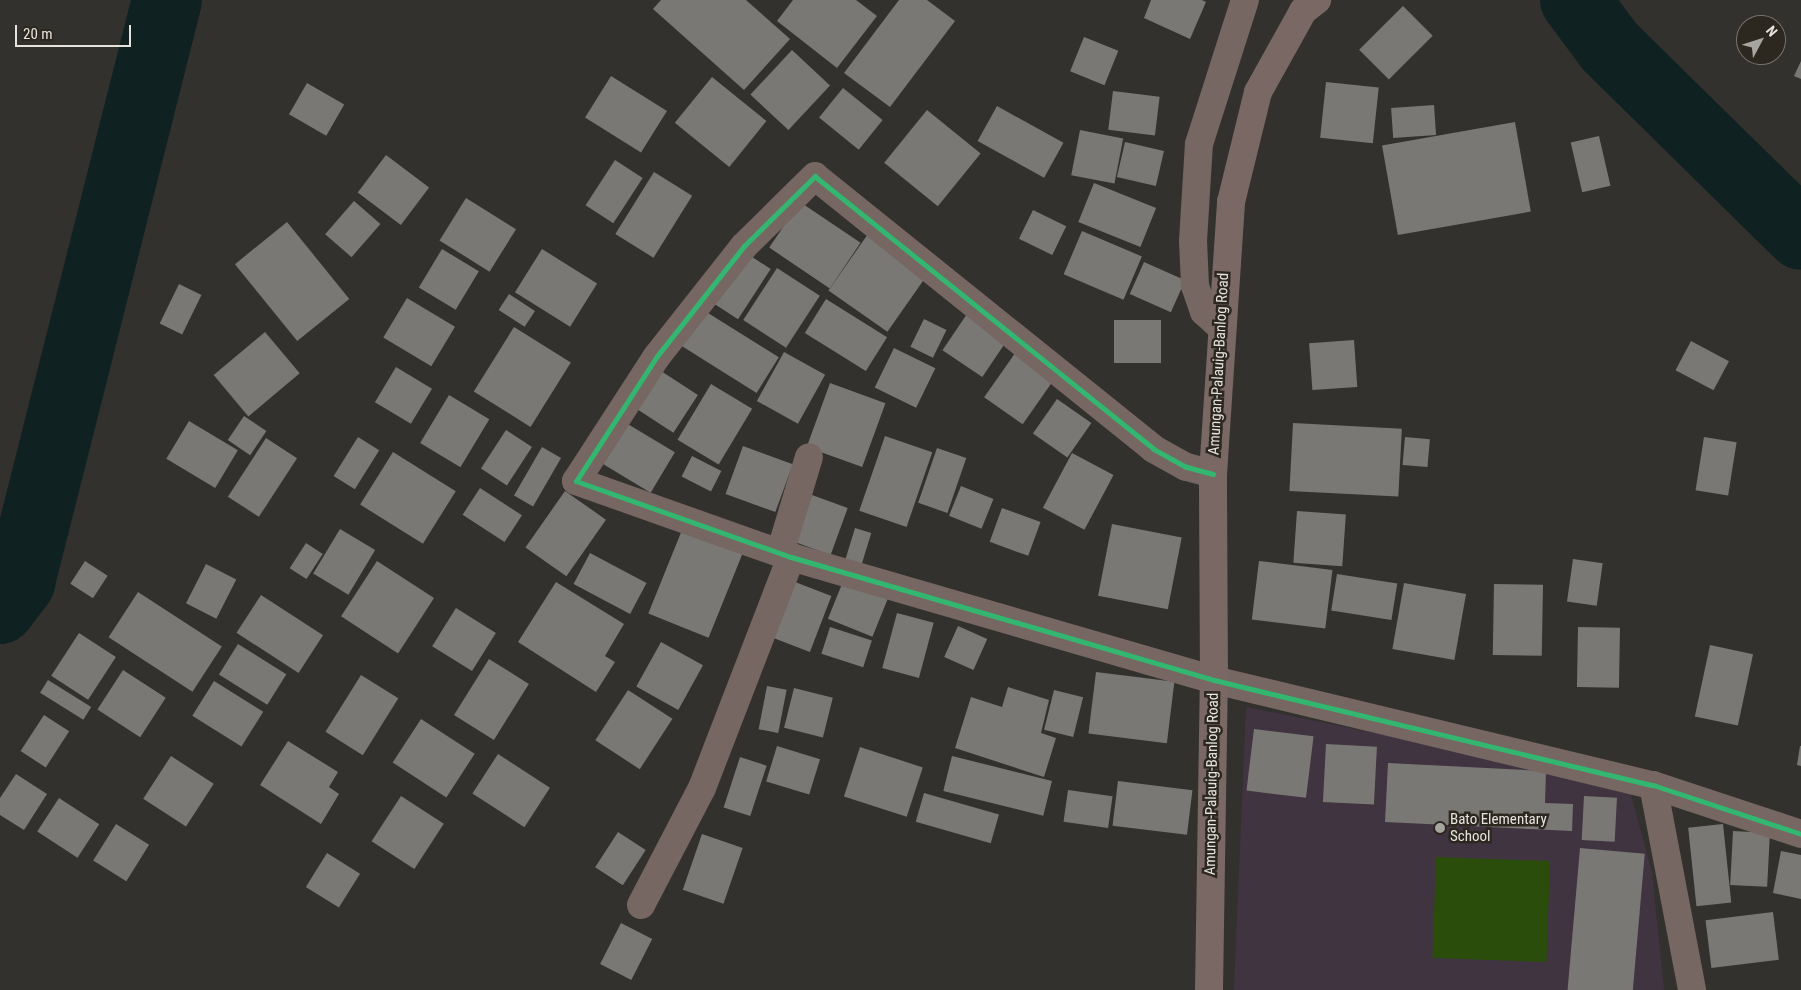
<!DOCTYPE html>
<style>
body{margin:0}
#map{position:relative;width:1801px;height:990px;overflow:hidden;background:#33312d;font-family:"Roboto Condensed",sans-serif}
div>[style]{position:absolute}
.education>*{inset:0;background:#403440}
.green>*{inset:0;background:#2b4d0b;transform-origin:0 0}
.river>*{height:70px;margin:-35px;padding:0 35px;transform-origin:35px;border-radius:35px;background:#102121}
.building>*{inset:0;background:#7a7875;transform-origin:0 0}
.street>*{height:28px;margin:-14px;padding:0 14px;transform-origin:14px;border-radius:14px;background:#766763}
.secondary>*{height:28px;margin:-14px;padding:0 14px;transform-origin:14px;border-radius:14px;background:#796863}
.cycleway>*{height:5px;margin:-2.5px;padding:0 2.5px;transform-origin:2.5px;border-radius:2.5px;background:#33b770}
.dots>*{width:14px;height:14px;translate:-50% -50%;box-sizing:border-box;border:2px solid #2c2820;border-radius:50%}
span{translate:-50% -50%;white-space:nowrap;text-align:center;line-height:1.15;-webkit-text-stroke:5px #2c2820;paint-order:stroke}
.street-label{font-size:15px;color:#e6e3de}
.poi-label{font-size:15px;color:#e6e3de}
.left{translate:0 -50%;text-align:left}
.north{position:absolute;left:1736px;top:15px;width:50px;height:50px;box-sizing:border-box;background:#2c2820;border:1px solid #76736c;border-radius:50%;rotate:50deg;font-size:14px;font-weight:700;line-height:20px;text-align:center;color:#e6e3de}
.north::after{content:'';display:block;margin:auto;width:18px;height:22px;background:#a7a5a0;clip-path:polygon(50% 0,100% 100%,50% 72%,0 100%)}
.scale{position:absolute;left:15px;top:25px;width:116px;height:22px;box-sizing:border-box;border:2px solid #e6e3de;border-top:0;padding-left:6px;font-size:15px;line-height:18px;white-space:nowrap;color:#e6e3de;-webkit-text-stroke:4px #2c2820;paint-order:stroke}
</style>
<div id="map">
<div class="education">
<i style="clip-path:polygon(1246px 707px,1628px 784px,1652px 872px,1664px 990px,1234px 990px)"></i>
</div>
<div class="green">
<i style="left:1436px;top:857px;width:114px;height:101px;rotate:2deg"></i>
</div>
<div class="river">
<i style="left:1575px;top:0;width:59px;rotate:53.3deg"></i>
<i style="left:1610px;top:47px;width:268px;rotate:44.5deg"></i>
<i style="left:0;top:609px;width:34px;rotate:-53deg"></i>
<i style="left:20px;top:582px;width:600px;rotate:-75.82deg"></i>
</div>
<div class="building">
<i style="clip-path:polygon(661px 0,746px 0,790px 39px,744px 90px,653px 9px)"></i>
<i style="clip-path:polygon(793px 0,856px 0,877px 16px,837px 68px,777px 21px)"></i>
<i style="clip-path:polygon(899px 0,927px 0,955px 21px,890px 107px,844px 73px)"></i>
<i style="clip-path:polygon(1151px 0,1202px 0,1206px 2px,1190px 39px,1144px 18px)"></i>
<i style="left:1403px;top:6px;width:42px;height:62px;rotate:45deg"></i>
<i style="left:1084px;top:37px;width:37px;height:37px;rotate:22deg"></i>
<i style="left:792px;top:50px;width:52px;height:61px;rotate:43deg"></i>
<i style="clip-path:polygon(1801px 61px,1801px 79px,1794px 76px)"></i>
<i style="left:611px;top:76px;width:66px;height:49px;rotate:32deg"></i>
<i style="left:712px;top:77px;width:70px;height:59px;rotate:39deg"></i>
<i style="left:1326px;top:82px;width:53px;height:56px;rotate:6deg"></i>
<i style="left:307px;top:83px;width:43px;height:36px;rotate:30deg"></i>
<i style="left:843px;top:88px;width:51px;height:38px;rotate:39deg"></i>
<i style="left:1113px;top:91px;width:47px;height:39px;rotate:7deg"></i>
<i style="left:1434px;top:105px;width:30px;height:43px;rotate:86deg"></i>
<i style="left:997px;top:106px;width:76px;height:40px;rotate:29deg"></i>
<i style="left:927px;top:110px;width:69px;height:68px;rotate:39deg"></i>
<i style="left:1515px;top:122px;width:91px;height:135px;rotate:80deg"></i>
<i style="left:1080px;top:130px;width:44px;height:46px;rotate:11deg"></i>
<i style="left:1599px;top:136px;width:51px;height:29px;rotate:77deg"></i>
<i style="left:1125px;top:142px;width:40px;height:36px;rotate:13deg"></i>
<i style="left:386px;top:155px;width:54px;height:47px;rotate:37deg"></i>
<i style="left:615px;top:160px;width:33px;height:54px;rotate:33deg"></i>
<i style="left:654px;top:172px;width:45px;height:73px;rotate:32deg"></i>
<i style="left:1094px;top:183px;width:67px;height:42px;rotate:22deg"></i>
<i style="left:466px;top:198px;width:59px;height:50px;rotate:32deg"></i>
<i style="left:354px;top:201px;width:35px;height:44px;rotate:41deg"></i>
<i style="left:800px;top:202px;width:73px;height:55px;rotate:34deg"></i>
<i style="left:1033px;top:210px;width:37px;height:32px;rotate:26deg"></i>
<i style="left:287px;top:222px;width:99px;height:67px;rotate:51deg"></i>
<i style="left:1082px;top:231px;width:65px;height:47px;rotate:23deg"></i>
<i style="left:868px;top:234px;width:72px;height:69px;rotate:35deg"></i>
<i style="left:442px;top:249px;width:43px;height:45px;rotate:31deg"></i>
<i style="left:542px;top:249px;width:65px;height:51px;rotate:32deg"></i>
<i style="left:743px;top:251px;width:33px;height:60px;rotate:33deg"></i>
<i style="left:1144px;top:262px;width:45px;height:35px;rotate:24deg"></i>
<i style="left:777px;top:268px;width:51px;height:62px;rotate:33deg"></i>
<i style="left:179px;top:284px;width:25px;height:44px;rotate:26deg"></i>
<i style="left:509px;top:294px;width:31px;height:19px;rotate:33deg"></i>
<i style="left:407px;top:298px;width:56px;height:46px;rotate:31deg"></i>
<i style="left:826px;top:299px;width:72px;height:40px;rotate:32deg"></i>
<i style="left:700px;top:308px;width:93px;height:42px;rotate:32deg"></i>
<i style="left:971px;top:308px;width:48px;height:51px;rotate:34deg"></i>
<i style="left:924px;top:319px;width:25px;height:31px;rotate:26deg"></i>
<i style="left:1114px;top:320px;width:47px;height:43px"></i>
<i style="left:514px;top:327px;width:67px;height:76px;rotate:32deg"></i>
<i style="left:265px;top:332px;width:54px;height:67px;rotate:50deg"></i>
<i style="left:1354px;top:340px;width:47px;height:45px;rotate:86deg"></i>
<i style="left:1691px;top:341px;width:43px;height:33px;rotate:28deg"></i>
<i style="left:894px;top:348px;width:46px;height:44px;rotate:26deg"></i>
<i style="left:1018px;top:349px;width:47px;height:59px;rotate:35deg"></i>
<i style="left:784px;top:352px;width:47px;height:56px;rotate:29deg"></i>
<i style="left:396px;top:367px;width:42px;height:41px;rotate:31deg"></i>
<i style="left:661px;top:371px;width:44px;height:45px;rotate:33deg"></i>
<i style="left:830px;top:383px;width:59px;height:68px;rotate:20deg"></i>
<i style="left:711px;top:384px;width:48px;height:65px;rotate:31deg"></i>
<i style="left:449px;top:395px;width:47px;height:56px;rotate:31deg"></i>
<i style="left:1057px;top:399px;width:42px;height:42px;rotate:35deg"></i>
<i style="left:244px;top:416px;width:27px;height:29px;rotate:34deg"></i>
<i style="left:189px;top:421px;width:57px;height:44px;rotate:31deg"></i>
<i style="left:626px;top:423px;width:57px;height:47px;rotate:31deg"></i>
<i style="left:1293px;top:423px;width:109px;height:68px;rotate:3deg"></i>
<i style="left:506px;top:430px;width:31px;height:46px;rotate:33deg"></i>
<i style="left:885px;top:436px;width:50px;height:79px;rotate:19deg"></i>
<i style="left:358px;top:437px;width:25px;height:46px;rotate:32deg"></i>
<i style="left:1405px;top:437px;width:25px;height:28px;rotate:5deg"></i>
<i style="left:1704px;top:437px;width:33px;height:54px;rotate:9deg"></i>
<i style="left:266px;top:438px;width:37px;height:70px;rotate:33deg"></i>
<i style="left:743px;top:446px;width:53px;height:51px;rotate:20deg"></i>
<i style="left:542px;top:447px;width:22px;height:56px;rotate:30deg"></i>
<i style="left:937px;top:448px;width:31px;height:58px;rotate:19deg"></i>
<i style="left:393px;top:452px;width:74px;height:62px;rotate:32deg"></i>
<i style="left:1072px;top:453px;width:47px;height:62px;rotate:28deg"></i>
<i style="left:692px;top:456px;width:33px;height:23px;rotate:27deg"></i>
<i style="left:961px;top:486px;width:35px;height:32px;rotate:22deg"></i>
<i style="left:480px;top:488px;width:50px;height:32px;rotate:33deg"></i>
<i style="left:565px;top:491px;width:50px;height:69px;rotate:35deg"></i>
<i style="left:812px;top:495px;width:38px;height:50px;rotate:20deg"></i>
<i style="left:1002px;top:508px;width:41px;height:36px;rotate:20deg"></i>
<i style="left:1297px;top:511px;width:49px;height:52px;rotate:4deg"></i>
<i style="left:1112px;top:524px;width:71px;height:73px;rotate:11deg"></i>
<i style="left:855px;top:528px;width:17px;height:34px;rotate:17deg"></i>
<i style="left:340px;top:529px;width:41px;height:52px;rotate:31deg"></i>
<i style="left:682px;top:530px;width:65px;height:90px;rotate:22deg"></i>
<i style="left:306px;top:543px;width:20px;height:30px;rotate:33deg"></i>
<i style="left:590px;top:553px;width:64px;height:35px;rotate:28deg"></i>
<i style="left:1573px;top:559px;width:30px;height:43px;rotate:8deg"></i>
<i style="left:85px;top:561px;width:27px;height:27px;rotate:33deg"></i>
<i style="left:377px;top:561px;width:68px;height:66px;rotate:33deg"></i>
<i style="left:1259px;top:561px;width:74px;height:59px;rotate:7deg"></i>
<i style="left:206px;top:564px;width:34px;height:44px;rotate:27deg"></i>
<i style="left:1337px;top:574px;width:61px;height:37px;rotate:9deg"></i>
<i style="left:844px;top:579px;width:48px;height:43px;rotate:22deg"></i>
<i style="clip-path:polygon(556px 582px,624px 624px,605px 656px,615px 662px,596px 692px,518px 642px)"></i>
<i style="left:795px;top:582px;width:39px;height:60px;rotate:21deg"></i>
<i style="left:1404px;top:583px;width:63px;height:67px;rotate:10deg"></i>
<i style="left:1494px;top:584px;width:49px;height:71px;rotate:1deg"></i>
<i style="left:138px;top:592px;width:100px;height:54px;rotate:33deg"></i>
<i style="left:261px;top:595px;width:74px;height:45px;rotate:33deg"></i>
<i style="left:456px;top:608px;width:47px;height:45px;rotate:32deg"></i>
<i style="left:897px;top:613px;width:38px;height:57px;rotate:15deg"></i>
<i style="left:958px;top:626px;width:32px;height:34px;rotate:24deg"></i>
<i style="left:830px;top:627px;width:44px;height:28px;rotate:18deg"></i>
<i style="left:1578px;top:627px;width:42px;height:60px;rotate:1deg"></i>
<i style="left:79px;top:633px;width:44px;height:51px;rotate:33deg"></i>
<i style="left:661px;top:642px;width:48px;height:51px;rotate:29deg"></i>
<i style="left:238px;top:644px;width:57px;height:36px;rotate:32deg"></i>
<i style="left:1710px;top:645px;width:44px;height:73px;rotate:12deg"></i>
<i style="left:489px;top:659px;width:47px;height:66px;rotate:32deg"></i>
<i style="left:123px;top:670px;width:51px;height:47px;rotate:33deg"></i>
<i style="left:1096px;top:672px;width:79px;height:62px;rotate:7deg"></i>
<i style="left:361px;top:675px;width:44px;height:67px;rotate:32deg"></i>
<i style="left:48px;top:680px;width:51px;height:15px;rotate:32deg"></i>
<i style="left:214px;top:681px;width:58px;height:41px;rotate:32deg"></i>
<i style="left:767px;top:686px;width:20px;height:44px;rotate:11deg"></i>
<i style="clip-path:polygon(1008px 687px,1049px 700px,1041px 733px,1056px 738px,1044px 777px,955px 748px,971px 697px,1002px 707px)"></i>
<i style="left:794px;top:688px;width:40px;height:41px;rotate:14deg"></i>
<i style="left:628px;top:690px;width:53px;height:60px;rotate:33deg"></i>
<i style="left:1054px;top:690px;width:30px;height:41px;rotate:14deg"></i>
<i style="left:44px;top:715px;width:30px;height:43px;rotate:33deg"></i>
<i style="left:421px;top:719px;width:64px;height:52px;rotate:33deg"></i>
<i style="left:1254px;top:729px;width:60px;height:62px;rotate:7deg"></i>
<i style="clip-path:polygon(288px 741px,338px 772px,329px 787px,339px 794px,321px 824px,260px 785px)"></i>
<i style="left:1326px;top:744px;width:51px;height:58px;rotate:3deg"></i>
<i style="left:777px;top:746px;width:45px;height:37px;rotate:17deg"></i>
<i style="clip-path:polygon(1800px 746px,1801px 746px,1801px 766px,1797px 765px)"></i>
<i style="left:860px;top:747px;width:66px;height:52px;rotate:18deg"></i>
<i style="left:498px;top:754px;width:62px;height:47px;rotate:33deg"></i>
<i style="left:171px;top:756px;width:51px;height:51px;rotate:33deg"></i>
<i style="left:952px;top:756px;width:103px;height:36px;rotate:14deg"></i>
<i style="left:740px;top:757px;width:28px;height:53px;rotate:18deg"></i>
<i style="clip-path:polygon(1388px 763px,1546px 771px,1545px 803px,1573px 804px,1572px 831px,1385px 822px)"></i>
<i style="clip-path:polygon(16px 774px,47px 794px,24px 830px,0 815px,0 798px)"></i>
<i style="left:1118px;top:781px;width:75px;height:45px;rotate:7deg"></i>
<i style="left:1068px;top:790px;width:45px;height:32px;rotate:8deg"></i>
<i style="left:924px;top:793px;width:78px;height:30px;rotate:16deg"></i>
<i style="left:401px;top:796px;width:51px;height:54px;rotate:33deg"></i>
<i style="left:1584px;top:796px;width:33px;height:44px;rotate:3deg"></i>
<i style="left:59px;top:798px;width:48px;height:40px;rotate:33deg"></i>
<i style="left:116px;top:824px;width:39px;height:43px;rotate:32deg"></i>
<i style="left:1723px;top:824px;width:79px;height:35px;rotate:84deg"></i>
<i style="left:1733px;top:831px;width:37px;height:54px;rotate:3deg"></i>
<i style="left:618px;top:832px;width:33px;height:42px;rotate:33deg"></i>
<i style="left:702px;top:834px;width:43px;height:59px;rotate:19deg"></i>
<i style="left:1580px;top:848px;width:65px;height:143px;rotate:5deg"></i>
<i style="clip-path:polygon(1781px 851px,1801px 855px,1801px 899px,1773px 893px)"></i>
<i style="left:327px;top:853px;width:39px;height:40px;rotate:32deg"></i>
<i style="left:1773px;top:912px;width:48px;height:68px;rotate:83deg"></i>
<i style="left:621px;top:923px;width:35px;height:46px;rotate:27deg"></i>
</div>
<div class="street">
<i style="left:1222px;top:328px;width:24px;rotate:-138deg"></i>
<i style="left:1204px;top:312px;width:28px;rotate:-109deg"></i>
<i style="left:1195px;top:286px;width:45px;rotate:-92.5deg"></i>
<i style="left:1193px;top:241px;width:97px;rotate:-86.5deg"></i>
<i style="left:1199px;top:144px;width:151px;rotate:-72.3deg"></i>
<i style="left:1213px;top:474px;width:28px;rotate:-165deg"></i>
<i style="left:1186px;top:467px;width:37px;rotate:-151deg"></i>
<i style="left:1154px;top:449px;width:435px;rotate:-141.2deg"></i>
<i style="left:815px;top:176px;width:100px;rotate:135.4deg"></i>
<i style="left:744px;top:246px;width:140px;rotate:128.3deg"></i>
<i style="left:657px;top:356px;width:149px;rotate:122.9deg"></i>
<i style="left:576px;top:481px;width:228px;rotate:19.5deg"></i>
<i style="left:791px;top:557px;width:441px;rotate:16.2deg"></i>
<i style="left:1214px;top:680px;width:451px;rotate:13.5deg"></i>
<i style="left:1653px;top:785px;width:156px;rotate:18.3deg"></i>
<i style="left:780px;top:553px;width:100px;rotate:-73.2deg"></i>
<i style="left:1653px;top:785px;width:209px;rotate:79.2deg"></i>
<i style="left:641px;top:905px;width:132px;rotate:-62.5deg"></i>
<i style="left:702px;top:788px;width:248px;rotate:-68.9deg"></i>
</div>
<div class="secondary">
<i style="left:1209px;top:990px;width:310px;rotate:-89.1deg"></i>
<i style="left:1214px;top:680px;width:206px;rotate:-90.3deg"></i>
<i style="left:1213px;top:474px;width:273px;rotate:-86.2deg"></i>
<i style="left:1231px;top:202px;width:113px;rotate:-76.2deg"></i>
<i style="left:1258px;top:92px;width:93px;rotate:-60.9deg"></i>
<i style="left:1303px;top:11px;width:18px;rotate:-38deg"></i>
</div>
<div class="cycleway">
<i style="left:1213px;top:474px;width:28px;rotate:-165deg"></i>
<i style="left:1186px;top:467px;width:37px;rotate:-151deg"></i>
<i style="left:1154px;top:449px;width:435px;rotate:-141.2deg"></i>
<i style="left:815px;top:176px;width:100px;rotate:135.4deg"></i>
<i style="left:744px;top:246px;width:140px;rotate:128.3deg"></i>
<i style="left:657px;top:356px;width:149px;rotate:122.9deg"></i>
<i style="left:576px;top:481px;width:228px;rotate:19.5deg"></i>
<i style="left:791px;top:557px;width:441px;rotate:16.2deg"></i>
<i style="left:1214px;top:680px;width:451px;rotate:13.5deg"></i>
<i style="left:1653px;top:785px;width:156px;rotate:18.3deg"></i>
</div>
<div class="dots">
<i style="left:1440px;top:828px;background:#a7a5a0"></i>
</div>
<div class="street-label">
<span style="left:1219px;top:364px;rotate:-87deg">Amungan-Palauig-Banlog Road</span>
<span style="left:1212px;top:784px;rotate:-89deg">Amungan-Palauig-Banlog Road</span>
</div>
<div class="poi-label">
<span class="left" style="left:1450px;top:828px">Bato Elementary<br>School</span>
</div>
<div class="north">N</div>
<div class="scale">20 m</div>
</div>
